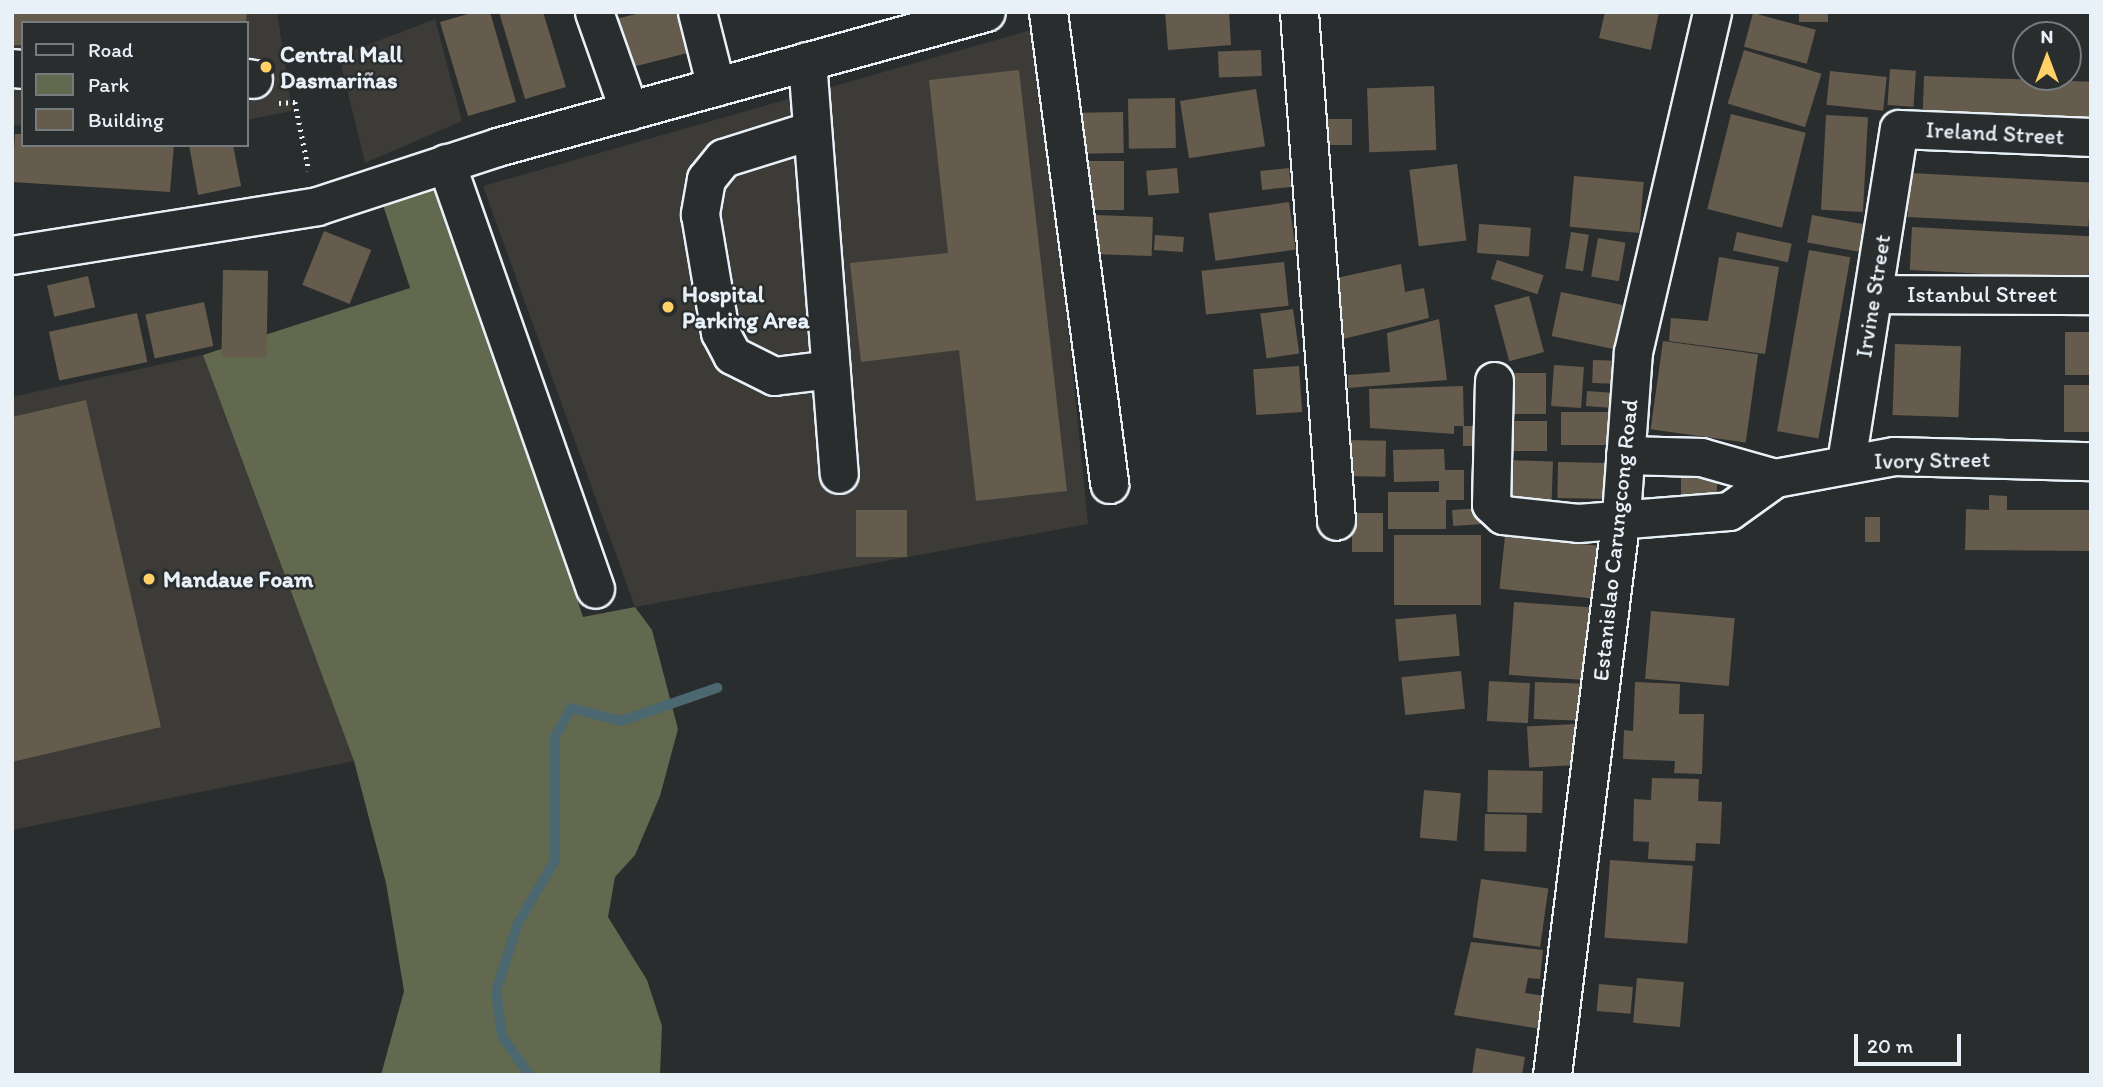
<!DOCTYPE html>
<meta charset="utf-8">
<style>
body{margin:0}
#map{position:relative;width:2103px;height:1087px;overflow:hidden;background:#2a2d2e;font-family:Itim,sans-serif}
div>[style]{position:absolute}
.built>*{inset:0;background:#3c3b37}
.green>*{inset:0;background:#62694f}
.stream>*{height:10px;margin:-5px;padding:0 5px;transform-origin:5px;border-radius:5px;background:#4b676f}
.building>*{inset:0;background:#655c4d;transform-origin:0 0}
.path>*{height:4.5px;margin-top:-2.25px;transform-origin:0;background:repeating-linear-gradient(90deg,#e8f1f8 0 2px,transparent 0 7px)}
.roads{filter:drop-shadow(2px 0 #e8f1f8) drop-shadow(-2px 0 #e8f1f8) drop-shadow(0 2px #e8f1f8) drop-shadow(0 -2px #e8f1f8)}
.minor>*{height:37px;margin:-18.5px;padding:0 18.5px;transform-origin:18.5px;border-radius:18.5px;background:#2a2d2e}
.dots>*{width:19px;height:19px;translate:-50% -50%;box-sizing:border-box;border:4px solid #2a2d2e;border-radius:50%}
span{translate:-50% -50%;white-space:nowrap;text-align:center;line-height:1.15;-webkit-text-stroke:5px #2a2d2e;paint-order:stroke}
.poi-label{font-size:23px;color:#e8f1f8;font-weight:700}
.left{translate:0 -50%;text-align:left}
.street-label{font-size:23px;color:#e8f1f8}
.frame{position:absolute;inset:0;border:14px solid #e8f1f8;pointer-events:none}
.legend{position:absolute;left:21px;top:21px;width:228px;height:126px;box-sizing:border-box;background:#2a2d2e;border:2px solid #767b7f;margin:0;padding:9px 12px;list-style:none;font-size:21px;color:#e8f1f8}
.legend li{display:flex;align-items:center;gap:14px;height:35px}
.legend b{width:35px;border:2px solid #767b7f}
.north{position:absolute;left:2012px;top:21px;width:70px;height:70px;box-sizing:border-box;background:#2a2d2e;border:2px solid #767b7f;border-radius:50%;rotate:0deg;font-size:19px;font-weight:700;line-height:28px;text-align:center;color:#e8f1f8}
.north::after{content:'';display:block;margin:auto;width:24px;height:32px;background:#ffd166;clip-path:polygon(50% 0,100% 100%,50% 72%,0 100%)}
.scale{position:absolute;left:1854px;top:1034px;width:107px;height:32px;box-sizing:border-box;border:4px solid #e8f1f8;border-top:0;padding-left:9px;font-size:21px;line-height:24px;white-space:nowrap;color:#e8f1f8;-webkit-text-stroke:5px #2a2d2e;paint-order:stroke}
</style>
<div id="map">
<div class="built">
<i style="clip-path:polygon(12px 12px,277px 12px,292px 111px,247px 120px,247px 23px,23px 23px,23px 126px,12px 125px)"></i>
<i style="clip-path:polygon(435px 19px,462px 121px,365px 163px,339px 56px)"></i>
<i style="clip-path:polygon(1038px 28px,1088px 524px,635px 607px,483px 186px)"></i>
<i style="clip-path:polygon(203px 355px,354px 761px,12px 830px,12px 397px)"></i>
</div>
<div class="green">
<i style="clip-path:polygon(440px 186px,583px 617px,635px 607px,652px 630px,678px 729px,660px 796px,635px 855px,615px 877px,608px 917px,647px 980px,662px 1026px,660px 1075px,381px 1075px,404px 991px,386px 883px,354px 761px,203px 355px,410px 288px,383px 205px)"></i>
</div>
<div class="stream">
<i style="left:529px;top:1075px;width:47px;rotate:-124.7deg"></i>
<i style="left:502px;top:1036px;width:45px;rotate:-97.6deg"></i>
<i style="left:496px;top:991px;width:71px;rotate:-72.1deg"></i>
<i style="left:518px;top:923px;width:73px;rotate:-59.6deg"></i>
<i style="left:555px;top:860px;width:123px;rotate:-90deg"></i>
<i style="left:555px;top:737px;width:33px;rotate:-61deg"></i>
<i style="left:571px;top:708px;width:52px;rotate:14.6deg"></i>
<i style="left:621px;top:721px;width:102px;rotate:-19deg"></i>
</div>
<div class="building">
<i style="clip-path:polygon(12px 12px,247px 12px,246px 23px,23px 23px,23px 45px,12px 45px)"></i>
<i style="clip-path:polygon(475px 12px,490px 12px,516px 102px,468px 116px,440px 22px)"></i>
<i style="clip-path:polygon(499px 12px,543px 12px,566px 87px,525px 99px)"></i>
<i style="clip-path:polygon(644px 12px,690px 12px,699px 50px,621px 70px,608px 21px)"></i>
<i style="clip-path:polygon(1165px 12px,1229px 12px,1231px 45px,1168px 50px)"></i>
<i style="clip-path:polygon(1605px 12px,1659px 12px,1651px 50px,1599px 38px)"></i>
<i style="left:1799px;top:12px;width:29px;height:10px"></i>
<i style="left:1753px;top:13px;width:65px;height:35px;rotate:15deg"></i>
<i style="left:1261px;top:50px;width:26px;height:43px;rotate:88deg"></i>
<i style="left:1744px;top:50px;width:81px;height:56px;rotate:17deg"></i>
<i style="left:1890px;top:69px;width:26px;height:36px;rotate:4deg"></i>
<i style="clip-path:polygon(1019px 70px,1067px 491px,976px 501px,959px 350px,861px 362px,850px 263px,948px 253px,929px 80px)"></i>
<i style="left:1830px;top:71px;width:57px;height:34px;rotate:6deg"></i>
<i style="left:1924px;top:76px;width:167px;height:43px;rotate:2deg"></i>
<i style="left:1434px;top:86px;width:64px;height:67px;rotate:88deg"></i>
<i style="left:1256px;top:89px;width:58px;height:77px;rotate:81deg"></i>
<i style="left:1175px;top:98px;width:50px;height:47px;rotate:89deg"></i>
<i style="left:1123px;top:112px;width:41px;height:45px;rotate:89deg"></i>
<i style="left:1731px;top:114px;width:77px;height:98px;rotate:14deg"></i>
<i style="left:1826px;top:115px;width:42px;height:95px;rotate:3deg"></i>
<i style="left:1313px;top:119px;width:39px;height:26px"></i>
<i style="clip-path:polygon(15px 134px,23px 134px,23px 145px,174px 145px,170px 192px,12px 182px)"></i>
<i style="clip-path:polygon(189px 145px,233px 145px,241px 186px,198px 195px)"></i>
<i style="left:1080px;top:161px;width:44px;height:49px"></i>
<i style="left:1457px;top:164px;width:77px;height:48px;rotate:83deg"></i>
<i style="left:1177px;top:168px;width:25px;height:31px;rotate:85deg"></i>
<i style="left:1289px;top:168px;width:19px;height:29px;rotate:84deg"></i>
<i style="left:1910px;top:173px;width:181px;height:44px;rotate:3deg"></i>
<i style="left:1574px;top:176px;width:70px;height:51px;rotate:5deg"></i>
<i style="left:1289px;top:202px;width:48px;height:81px;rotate:82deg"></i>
<i style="left:1093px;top:215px;width:60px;height:39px;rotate:2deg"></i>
<i style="left:1812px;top:215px;width:54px;height:28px;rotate:10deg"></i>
<i style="left:1479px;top:224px;width:52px;height:29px;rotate:4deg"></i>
<i style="left:1912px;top:227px;width:179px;height:43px;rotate:3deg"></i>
<i style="left:324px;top:231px;width:51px;height:58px;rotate:22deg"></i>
<i style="left:1571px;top:232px;width:18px;height:37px;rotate:9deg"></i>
<i style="left:1737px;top:232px;width:56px;height:19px;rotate:12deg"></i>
<i style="left:1155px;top:235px;width:29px;height:15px;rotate:4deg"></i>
<i style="left:1598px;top:238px;width:28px;height:39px;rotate:10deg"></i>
<i style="left:1809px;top:250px;width:42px;height:184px;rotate:10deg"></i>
<i style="clip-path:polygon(1719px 257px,1779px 267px,1765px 354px,1669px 341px,1671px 318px,1708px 321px)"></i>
<i style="left:1497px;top:260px;width:49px;height:20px;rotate:18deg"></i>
<i style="left:1284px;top:262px;width:44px;height:83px;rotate:84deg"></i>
<i style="clip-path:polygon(1401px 264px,1405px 292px,1424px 288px,1429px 318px,1335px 341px,1327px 280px)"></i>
<i style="left:223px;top:270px;width:45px;height:87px;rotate:1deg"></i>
<i style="left:88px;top:276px;width:32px;height:42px;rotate:77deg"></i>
<i style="left:1561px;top:292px;width:63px;height:45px;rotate:12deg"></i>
<i style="left:1529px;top:296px;width:58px;height:36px;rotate:75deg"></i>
<i style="left:204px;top:302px;width:45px;height:60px;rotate:78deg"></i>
<i style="left:1293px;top:309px;width:45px;height:33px;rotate:82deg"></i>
<i style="left:137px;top:313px;width:50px;height:90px;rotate:78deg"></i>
<i style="clip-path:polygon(1439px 319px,1447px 380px,1348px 388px,1348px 375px,1390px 372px,1387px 333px)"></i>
<i style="left:2065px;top:332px;width:26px;height:43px"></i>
<i style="left:1663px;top:341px;width:96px;height:89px;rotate:8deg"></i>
<i style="left:1895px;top:344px;width:66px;height:71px;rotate:2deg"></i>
<i style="left:1593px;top:360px;width:24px;height:23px;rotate:2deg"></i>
<i style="left:1554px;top:365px;width:30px;height:41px;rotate:4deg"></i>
<i style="left:1299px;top:366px;width:46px;height:46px;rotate:86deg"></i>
<i style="left:1512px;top:373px;width:34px;height:41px"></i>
<i style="left:2064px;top:385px;width:27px;height:47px"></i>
<i style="clip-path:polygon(1463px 386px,1464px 426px,1454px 426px,1454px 434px,1370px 428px,1369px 389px)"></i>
<i style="left:1587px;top:391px;width:31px;height:15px;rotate:4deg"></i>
<i style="clip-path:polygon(86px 400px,161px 727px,12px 762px,12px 417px)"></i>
<i style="left:1561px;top:412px;width:56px;height:33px"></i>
<i style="left:1509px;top:421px;width:38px;height:30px"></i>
<i style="left:1490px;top:426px;width:20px;height:27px;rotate:90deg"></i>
<i style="left:1343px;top:440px;width:43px;height:36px;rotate:1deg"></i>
<i style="clip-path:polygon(1444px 449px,1445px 470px,1464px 470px,1464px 500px,1446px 500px,1446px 529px,1388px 529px,1388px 492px,1439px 492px,1439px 481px,1394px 482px,1393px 450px)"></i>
<i style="left:1507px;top:460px;width:46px;height:51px;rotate:2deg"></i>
<i style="left:1558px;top:462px;width:53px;height:36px;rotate:1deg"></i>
<i style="left:1681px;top:474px;width:36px;height:23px"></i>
<i style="clip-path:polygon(1989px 495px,2007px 496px,2007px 510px,2091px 510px,2091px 551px,1965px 550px,1966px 509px,1989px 510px)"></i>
<i style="left:1482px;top:508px;width:16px;height:30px;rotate:86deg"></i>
<i style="left:856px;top:510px;width:51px;height:47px"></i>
<i style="left:1352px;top:513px;width:31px;height:39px"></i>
<i style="left:1865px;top:517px;width:15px;height:25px"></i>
<i style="left:1394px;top:535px;width:87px;height:70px"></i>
<i style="left:1505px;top:536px;width:98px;height:53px;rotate:6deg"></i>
<i style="left:1514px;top:602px;width:76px;height:73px;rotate:4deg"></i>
<i style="left:1651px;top:611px;width:84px;height:68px;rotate:5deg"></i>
<i style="left:1456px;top:614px;width:42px;height:61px;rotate:85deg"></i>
<i style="left:1461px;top:671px;width:38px;height:60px;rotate:84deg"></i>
<i style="left:1489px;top:681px;width:41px;height:40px;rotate:3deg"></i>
<i style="left:1535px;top:682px;width:50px;height:37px;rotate:2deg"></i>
<i style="clip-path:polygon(1635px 682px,1680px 684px,1679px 714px,1704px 714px,1702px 774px,1674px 773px,1675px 761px,1623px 759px,1624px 730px,1633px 731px)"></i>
<i style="left:1576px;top:724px;width:41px;height:49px;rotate:87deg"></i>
<i style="left:1488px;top:770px;width:55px;height:42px;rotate:1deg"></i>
<i style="clip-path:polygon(1652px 778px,1699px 779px,1698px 801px,1722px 802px,1720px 844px,1696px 843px,1695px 861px,1648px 859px,1649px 842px,1633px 841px,1634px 799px,1651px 800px)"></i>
<i style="left:1424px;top:790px;width:37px;height:48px;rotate:5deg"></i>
<i style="left:1485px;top:814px;width:42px;height:37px;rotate:1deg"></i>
<i style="left:1610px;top:860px;width:83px;height:78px;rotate:4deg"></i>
<i style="left:1481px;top:879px;width:68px;height:59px;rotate:8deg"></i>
<i style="clip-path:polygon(1471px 942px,1543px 950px,1540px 979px,1528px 978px,1525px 993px,1552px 997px,1547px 1030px,1454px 1015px)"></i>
<i style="left:1637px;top:978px;width:47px;height:45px;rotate:5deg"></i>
<i style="left:1599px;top:984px;width:34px;height:27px;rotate:5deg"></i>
<i style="clip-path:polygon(1476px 1048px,1525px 1057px,1522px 1075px,1472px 1075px)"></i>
</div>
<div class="path">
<i style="left:279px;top:103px;width:16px;rotate:-4deg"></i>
<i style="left:295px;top:102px;width:70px;rotate:78.5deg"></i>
</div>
<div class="roads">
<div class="minor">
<i style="left:594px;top:12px;width:105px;rotate:70.5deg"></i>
<i style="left:697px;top:12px;width:77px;rotate:75.8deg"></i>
<i style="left:1048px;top:12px;width:476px;rotate:82.6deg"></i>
<i style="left:1299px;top:12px;width:510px;rotate:85.84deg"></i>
<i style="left:807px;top:61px;width:414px;rotate:85.6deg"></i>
<i style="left:12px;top:68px;width:11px;rotate:5deg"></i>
<i style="left:247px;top:78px;width:6px;rotate:9deg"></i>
<i style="left:812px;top:130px;width:93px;rotate:162.5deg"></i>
<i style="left:723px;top:158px;width:27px;rotate:129deg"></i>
<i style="left:706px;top:179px;width:36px;rotate:100deg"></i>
<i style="left:700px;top:214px;width:120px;rotate:80.4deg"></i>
<i style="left:720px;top:332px;width:26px;rotate:62deg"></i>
<i style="left:732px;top:355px;width:47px;rotate:26.6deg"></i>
<i style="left:774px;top:376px;width:57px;rotate:-7deg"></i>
<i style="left:446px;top:163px;width:451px;rotate:70.7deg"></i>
<i style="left:12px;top:255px;width:309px;rotate:-9.1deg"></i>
<i style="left:317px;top:206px;width:189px;rotate:-18.1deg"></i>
<i style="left:497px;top:147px;width:507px;rotate:-15.43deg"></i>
<i style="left:1873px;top:294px;width:218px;rotate:0.3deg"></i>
<i style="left:1494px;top:381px;width:123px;rotate:91.4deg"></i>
<i style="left:1491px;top:504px;width:16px;rotate:43deg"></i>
<i style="left:1503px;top:515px;width:75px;rotate:6.1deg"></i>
<i style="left:1578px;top:523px;width:151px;rotate:-4.5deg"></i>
<i style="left:1729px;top:511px;width:57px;rotate:-35.7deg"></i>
<i style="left:1775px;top:478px;width:121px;rotate:-10.5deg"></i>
<i style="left:1894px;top:456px;width:197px;rotate:1.5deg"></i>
<i style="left:1625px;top:455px;width:76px;rotate:1.5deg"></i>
<i style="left:1701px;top:457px;width:77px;rotate:15.8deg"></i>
<i style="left:1846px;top:462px;width:337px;rotate:-81deg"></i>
<i style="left:1899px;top:129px;width:192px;rotate:2.4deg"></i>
<i style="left:1552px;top:1075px;width:564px;rotate:-82.98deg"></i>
<i style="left:1621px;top:515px;width:163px;rotate:-85.8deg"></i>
<i style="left:1633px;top:352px;width:349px;rotate:-76.9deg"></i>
</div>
</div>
<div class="dots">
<i style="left:266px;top:67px;background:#ffd166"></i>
<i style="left:668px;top:307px;background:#ffd166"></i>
<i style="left:149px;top:579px;background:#ffd166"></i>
</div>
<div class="poi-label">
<span class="left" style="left:280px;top:67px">Central Mall<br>Dasmariñas</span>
<span class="left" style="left:682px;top:307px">Hospital<br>Parking Area</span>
<span class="left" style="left:163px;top:579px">Mandaue Foam</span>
</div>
<div class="street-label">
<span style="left:1995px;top:133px;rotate:3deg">Ireland Street</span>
<span style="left:1982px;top:294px">Istanbul Street</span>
<span style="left:1873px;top:296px;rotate:-81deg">Irvine Street</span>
<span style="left:1932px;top:460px;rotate:-1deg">Ivory Street</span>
<span style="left:1615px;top:540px;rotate:-84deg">Estanislao Carungcong Road</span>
</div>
<div class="frame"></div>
<ul class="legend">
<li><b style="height:9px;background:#2a2d2e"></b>Road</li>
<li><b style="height:19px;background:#62694f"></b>Park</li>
<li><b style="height:19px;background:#655c4d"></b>Building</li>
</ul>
<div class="north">N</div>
<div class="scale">20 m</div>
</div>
